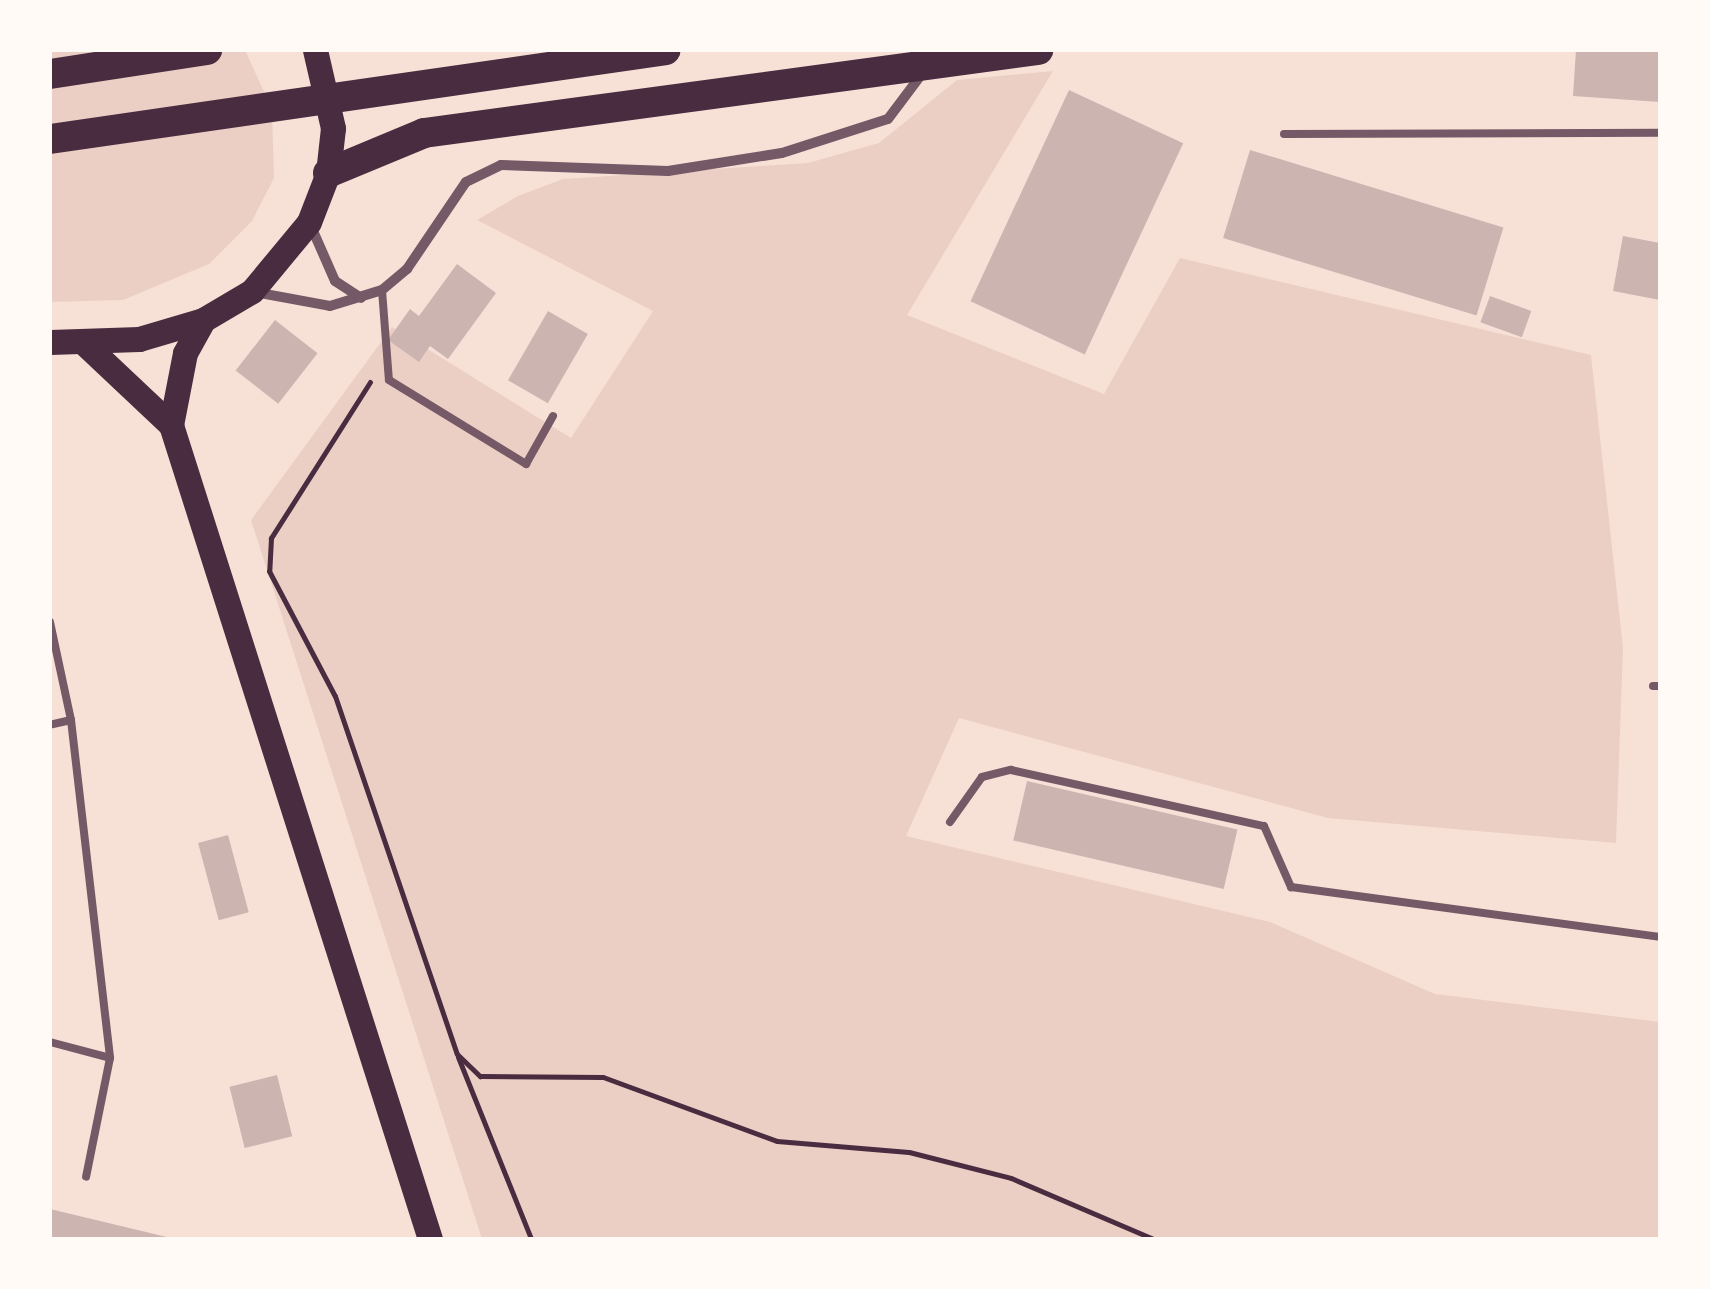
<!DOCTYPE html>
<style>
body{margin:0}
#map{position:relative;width:1710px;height:1289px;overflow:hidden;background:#f7e1d7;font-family:"Golos Text",sans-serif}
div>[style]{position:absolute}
.green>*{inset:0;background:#ebcfc5}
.building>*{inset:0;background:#ccb4b1;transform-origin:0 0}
.path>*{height:5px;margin:-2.5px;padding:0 2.5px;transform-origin:2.5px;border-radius:2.5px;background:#4a2c40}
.service>*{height:8px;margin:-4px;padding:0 4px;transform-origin:4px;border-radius:4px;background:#755966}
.minor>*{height:10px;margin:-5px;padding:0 5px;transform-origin:5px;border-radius:5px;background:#755966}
.primary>*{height:25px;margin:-12.5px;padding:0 12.5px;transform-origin:12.5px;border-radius:12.5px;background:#4a2c40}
.motorway>*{height:30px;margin:-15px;padding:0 15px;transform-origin:15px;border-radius:15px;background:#4a2c40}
span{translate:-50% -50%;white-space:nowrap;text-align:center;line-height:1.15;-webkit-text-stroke:8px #fffaf5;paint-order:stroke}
.frame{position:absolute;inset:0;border:52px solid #fffaf5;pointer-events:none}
</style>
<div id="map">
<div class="green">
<i style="clip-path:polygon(50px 50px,245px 50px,272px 109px,274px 178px,252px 221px,209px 264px,123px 300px,50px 302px)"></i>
<i style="clip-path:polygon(1053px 71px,907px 315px,1104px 394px,1180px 258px,1591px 355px,1623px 648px,1616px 843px,1328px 818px,959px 718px,906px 836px,1270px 922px,1435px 994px,1660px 1022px,1660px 1239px,482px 1239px,251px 520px,392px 327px,571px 438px,653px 311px,477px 220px,518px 196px,563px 179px,808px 163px,879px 143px,957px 80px)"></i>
</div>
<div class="building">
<i style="clip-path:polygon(1576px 50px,1660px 50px,1660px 102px,1573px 96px)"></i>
<i style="left:1069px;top:90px;width:126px;height:233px;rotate:25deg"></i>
<i style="left:1250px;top:150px;width:265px;height:92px;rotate:17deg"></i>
<i style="clip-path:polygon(1623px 236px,1660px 243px,1660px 300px,1613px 291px)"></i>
<i style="clip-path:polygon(457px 264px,496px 293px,448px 359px,430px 346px,419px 362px,388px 340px,410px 309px,419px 316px)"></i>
<i style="left:1490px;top:296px;width:44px;height:28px;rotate:20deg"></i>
<i style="left:548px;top:311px;width:46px;height:80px;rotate:30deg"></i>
<i style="left:275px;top:320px;width:54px;height:64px;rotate:38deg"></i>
<i style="left:1027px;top:781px;width:216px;height:61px;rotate:13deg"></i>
<i style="left:228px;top:835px;width:80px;height:31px;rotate:75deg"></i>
<i style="left:277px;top:1075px;width:63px;height:49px;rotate:76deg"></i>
<i style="clip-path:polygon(50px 1209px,171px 1238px,171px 1239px,50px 1239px)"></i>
</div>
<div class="path">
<i style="left:370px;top:382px;width:185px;rotate:122.4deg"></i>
<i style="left:271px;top:538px;width:33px;rotate:93deg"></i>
<i style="left:269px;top:571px;width:141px;rotate:62.2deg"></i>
<i style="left:335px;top:696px;width:378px;rotate:71.2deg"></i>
<i style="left:457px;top:1054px;width:32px;rotate:44deg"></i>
<i style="left:480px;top:1076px;width:123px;rotate:0.5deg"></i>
<i style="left:603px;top:1077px;width:185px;rotate:20.2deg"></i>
<i style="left:777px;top:1141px;width:132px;rotate:4.8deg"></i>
<i style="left:909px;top:1152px;width:105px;rotate:14.3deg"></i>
<i style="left:1011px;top:1178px;width:155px;rotate:23.2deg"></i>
<i style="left:458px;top:1057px;width:196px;rotate:68.1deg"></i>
</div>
<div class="service">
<i style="left:1284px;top:134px;width:376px;rotate:-0.2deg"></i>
<i style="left:382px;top:290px;width:90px;rotate:85.6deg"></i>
<i style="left:389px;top:380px;width:161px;rotate:31.5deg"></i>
<i style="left:526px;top:464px;width:55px;rotate:-60.6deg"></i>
<i style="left:50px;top:622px;width:100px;rotate:77.9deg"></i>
<i style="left:71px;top:720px;width:22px;rotate:167deg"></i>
<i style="left:1653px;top:686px;width:7px"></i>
<i style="left:71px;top:720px;width:340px;rotate:83.4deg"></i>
<i style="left:110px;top:1058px;width:121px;rotate:101.4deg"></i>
<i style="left:950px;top:822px;width:55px;rotate:-54.6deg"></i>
<i style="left:982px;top:777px;width:30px;rotate:-14deg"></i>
<i style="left:1011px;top:770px;width:259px;rotate:12.5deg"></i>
<i style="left:1264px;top:826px;width:67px;rotate:66.1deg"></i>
<i style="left:1291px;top:887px;width:372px;rotate:7.7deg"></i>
<i style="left:50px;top:1042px;width:62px;rotate:14.9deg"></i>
</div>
<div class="minor">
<i style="left:310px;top:224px;width:62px;rotate:66.3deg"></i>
<i style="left:335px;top:281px;width:31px;rotate:33deg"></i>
<i style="left:254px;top:292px;width:77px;rotate:10.4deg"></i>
<i style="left:330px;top:306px;width:54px;rotate:-17.1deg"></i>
<i style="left:382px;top:290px;width:33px;rotate:-40deg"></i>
<i style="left:407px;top:269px;width:105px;rotate:-55.9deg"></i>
<i style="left:466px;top:182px;width:39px;rotate:-26deg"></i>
<i style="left:501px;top:165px;width:167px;rotate:2.1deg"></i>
<i style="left:668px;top:171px;width:115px;rotate:-9deg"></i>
<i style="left:782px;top:153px;width:111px;rotate:-17.8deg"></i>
<i style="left:888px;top:119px;width:60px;rotate:-53.1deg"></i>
</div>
<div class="primary">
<i style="left:50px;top:342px;width:89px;rotate:-1.9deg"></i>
<i style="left:139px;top:339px;width:67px;rotate:-16.5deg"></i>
<i style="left:203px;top:320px;width:57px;rotate:-30.6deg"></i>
<i style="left:252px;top:291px;width:89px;rotate:-50.4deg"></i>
<i style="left:309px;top:222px;width:53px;rotate:-68.8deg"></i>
<i style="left:328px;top:173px;width:45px;rotate:-83.7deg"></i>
<i style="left:333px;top:128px;width:80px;rotate:-103deg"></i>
<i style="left:86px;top:345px;width:117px;rotate:43.3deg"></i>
<i style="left:171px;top:425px;width:854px;rotate:72.35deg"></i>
<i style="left:171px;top:425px;width:73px;rotate:-79deg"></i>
<i style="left:185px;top:353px;width:38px;rotate:-61deg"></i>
</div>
<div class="motorway">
<i style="left:50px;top:74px;width:159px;rotate:-8.7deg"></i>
<i style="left:50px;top:139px;width:622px;rotate:-8.22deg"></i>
<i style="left:328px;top:173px;width:104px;rotate:-22.6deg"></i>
<i style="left:424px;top:133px;width:620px;rotate:-7.7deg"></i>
</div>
<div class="frame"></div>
</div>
